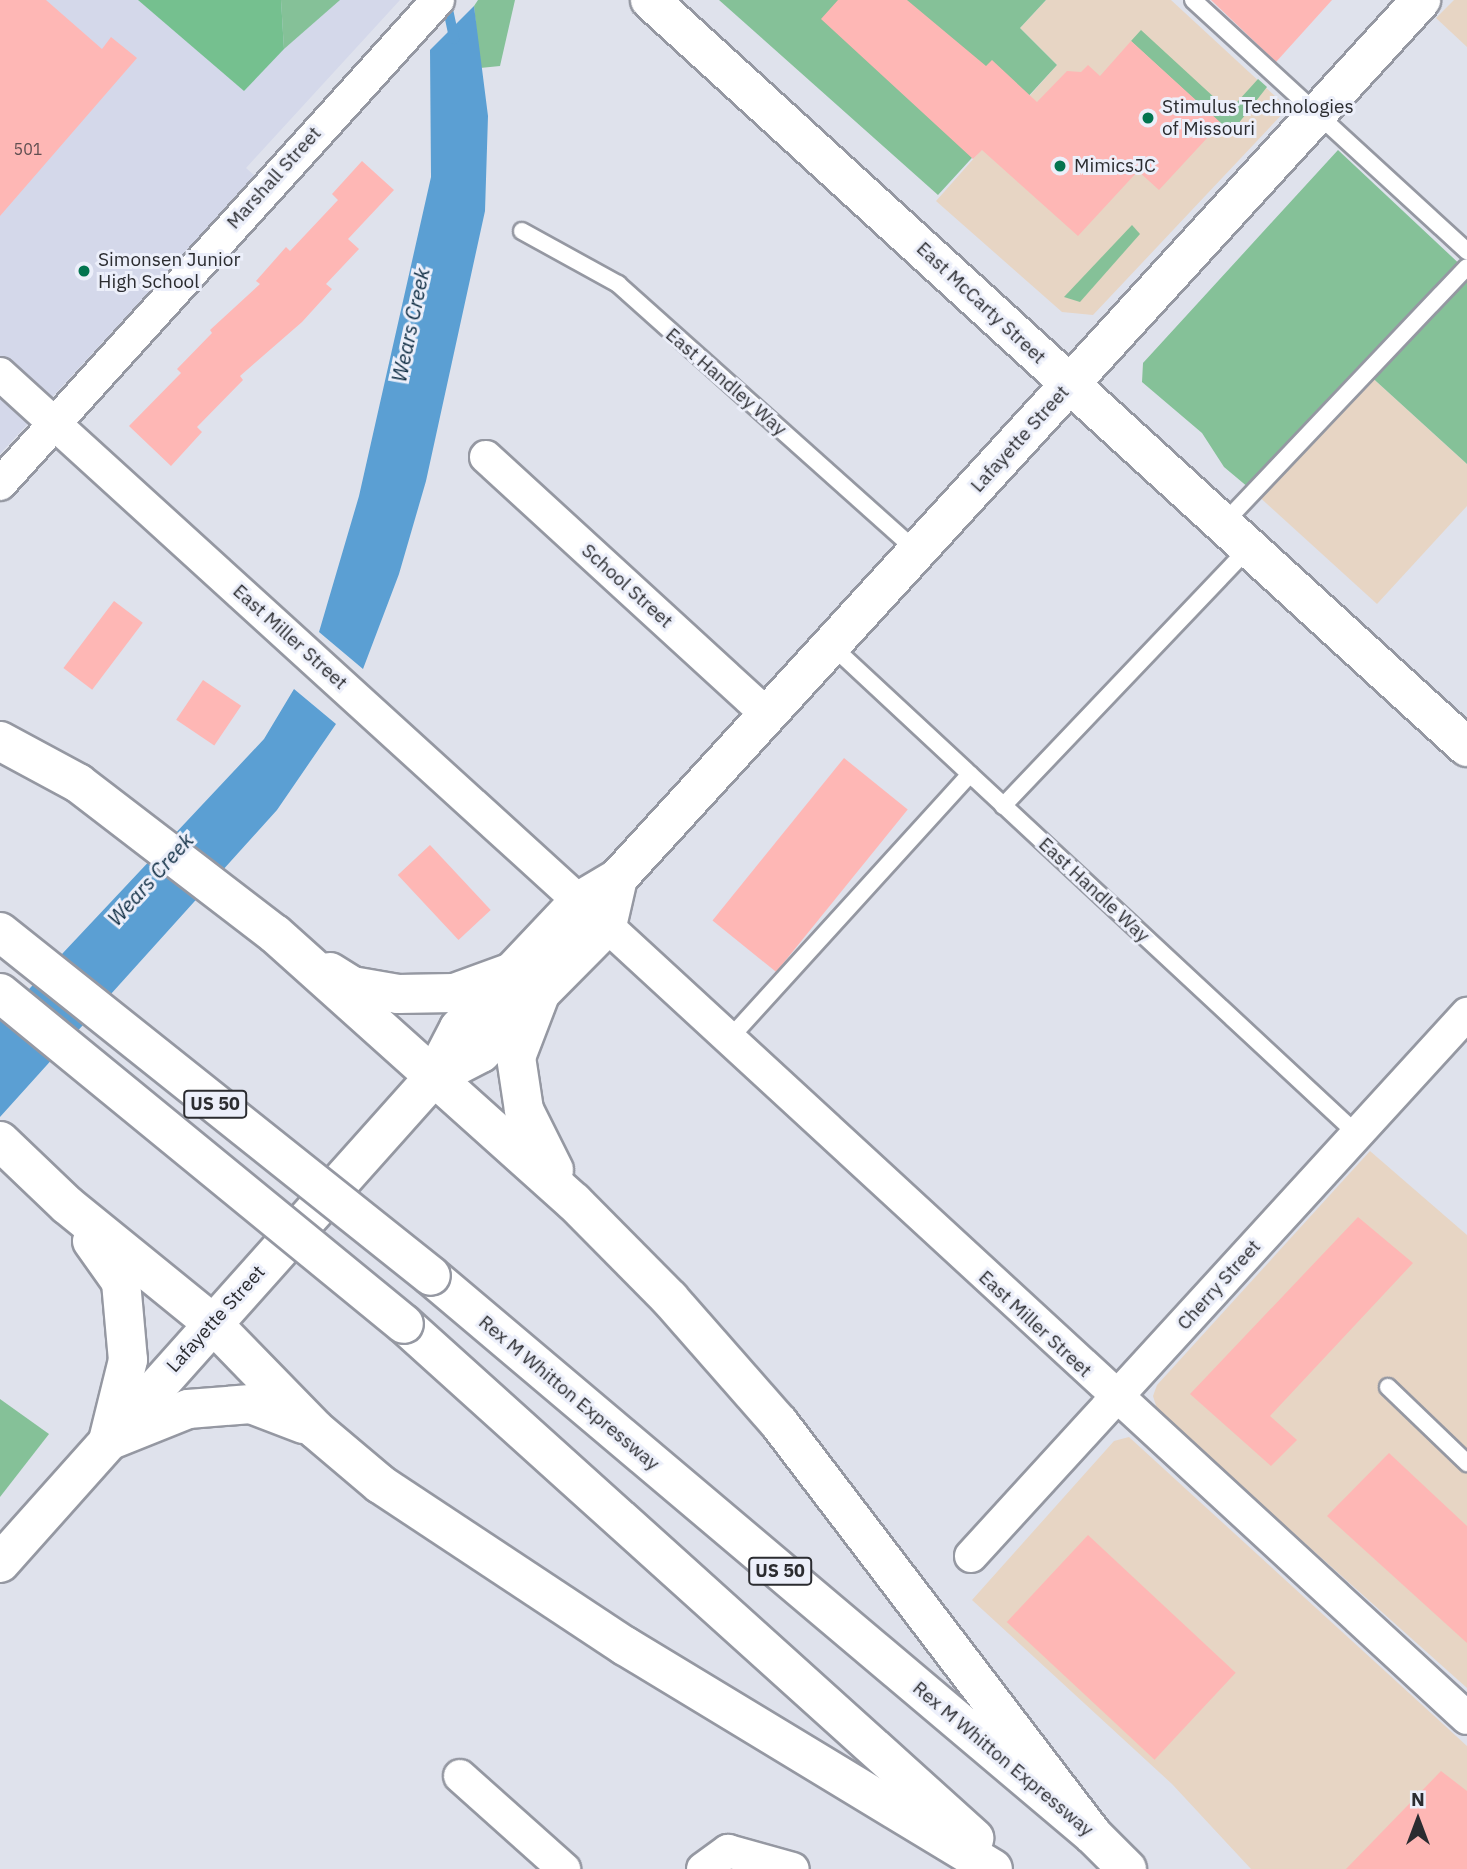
<!DOCTYPE html>
<style>
body{margin:0}
#map{position:relative;width:1467px;height:1869px;overflow:hidden;background:#dfe2ec;font-family:"IBM Plex Sans",sans-serif}
div>[style]{position:absolute}
.commercial>*{inset:0;background:#e7d5c4}
.built>*{inset:0;background:#d4d8ea}
.green>*{inset:0;background:#85c198}
.forest>*{inset:0;background:#75c08f}
.water>*{inset:0;background:#5b9fd3}
.stream>*{height:10px;margin:-5px;padding:0 5px;transform-origin:5px;border-radius:5px;background:#5b9fd3}
.building>*{inset:0;background:#feb7b5;transform-origin:0 0}
.roads{filter:drop-shadow(2px 0 #9598a2) drop-shadow(-2px 0 #9598a2) drop-shadow(0 2px #9598a2) drop-shadow(0 -2px #9598a2)}
.service>*{height:16px;margin:-8px;padding:0 8px;transform-origin:8px;border-radius:8px;background:#fff}
.minor>*{height:32px;margin:-16px;padding:0 16px;transform-origin:16px;border-radius:16px;background:#fff}
.secondary>*{height:38px;margin:-19px;padding:0 19px;transform-origin:19px;border-radius:19px;background:#fff}
.motorway>*{height:38px;margin:-19px;padding:0 19px;transform-origin:19px;border-radius:19px;background:#fff}
.bridges{filter:drop-shadow(2px 0 #9598a2) drop-shadow(-2px 0 #9598a2) drop-shadow(0 2px #9598a2) drop-shadow(0 -2px #9598a2)}
.motorway-bridge>*{height:38px;margin:-19px;padding:0 19px;transform-origin:19px;border-radius:19px;background:#fff}
.dots>*{width:19px;height:19px;translate:-50% -50%;box-sizing:border-box;border:4px solid #eceffa;border-radius:50%}
span{translate:-50% -50%;white-space:nowrap;text-align:center;line-height:1.15;-webkit-text-stroke:6px #eceffa;paint-order:stroke}
.number-label{font-size:16px;color:#604f51}
.number-label span{-webkit-text-stroke-width:0}
.shield-label span{padding:2px 5px;background:#eceffa;border:2px solid;border-radius:5px;-webkit-text-stroke-width:0}
.shield-label{font-size:18px;color:#2b2c30;font-weight:700}
.poi-label{font-size:19px;color:#2b2c30}
.left{translate:0 -50%;text-align:left}
.street-label{font-size:19px;color:#2b2c30}
.water-label{font-size:21px;color:#102e44;font-style:italic}
.north{position:absolute;left:1383px;top:1785px;width:70px;height:70px;-webkit-text-stroke:5px #eceffa;paint-order:stroke;rotate:0deg;font-size:19px;font-weight:700;line-height:28px;text-align:center;color:#2b2c30}
.north::after{content:'';display:block;margin:auto;width:24px;height:32px;background:#2b2c30;clip-path:polygon(50% 0,100% 100%,50% 72%,0 100%)}
</style>
<div id="map">
<div class="commercial">
<i style="clip-path:polygon(1046px 0,1171px 0,1288px 108px,1093px 315px,1062px 312px,936px 201px,1057px 65px,1020px 28px)"></i>
<i style="clip-path:polygon(1454px 0,1467px 0,1467px 47px,1436px 18px)"></i>
<i style="clip-path:polygon(1366px 372px,1467px 464px,1467px 506px,1377px 604px,1255px 493px)"></i>
<i style="clip-path:polygon(1370px 1151px,1467px 1235px,1467px 1688px,1158px 1412px,1153px 1396px,1157px 1385px)"></i>
<i style="clip-path:polygon(1129px 1437px,1467px 1746px,1467px 1869px,1251px 1869px,1172px 1784px,972px 1600px,1114px 1441px)"></i>
</div>
<div class="built">
<i style="clip-path:polygon(0 0,400px 0,246px 168px,255px 176px,0 454px)"></i>
</div>
<div class="green">
<i style="clip-path:polygon(281px 0,340px 0,284px 49px)"></i>
<i style="clip-path:polygon(478px 0,515px 0,500px 66px,480px 68px,474px 6px)"></i>
<i style="clip-path:polygon(719px 0,1046px 0,1020px 28px,1057px 65px,938px 195px)"></i>
<i style="clip-path:polygon(1141px 30px,1229px 111px,1258px 79px,1267px 87px,1231px 133px,1131px 41px)"></i>
<i style="clip-path:polygon(1338px 150px,1467px 271px,1467px 464px,1366px 372px,1255px 493px,1224px 467px,1202px 433px,1142px 382px,1143px 363px)"></i>
<i style="clip-path:polygon(1132px 225px,1140px 234px,1080px 302px,1064px 297px)"></i>
<i style="clip-path:polygon(0 1399px,49px 1434px,0 1497px)"></i>
</div>
<div class="forest">
<i style="clip-path:polygon(138px 0,281px 0,284px 49px,244px 91px)"></i>
</div>
<div class="water">
<i style="clip-path:polygon(474px 6px,488px 116px,485px 211px,426px 481px,399px 574px,363px 669px,319px 632px,359px 496px,431px 177px,430px 50px)"></i>
<i style="clip-path:polygon(294px 689px,336px 724px,277px 810px,0 1117px,0 1020px,264px 739px)"></i>
</div>
<div class="stream">
<i style="left:446px;top:0;width:40px;rotate:78deg"></i>
</div>
<div class="building">
<i style="clip-path:polygon(0 0,46px 0,102px 49px,111px 37px,137px 58px,0 216px)"></i>
<i style="clip-path:polygon(838px 0,907px 0,986px 66px,992px 60px,1037px 102px,1067px 71px,1081px 72px,1088px 65px,1100px 76px,1131px 41px,1221px 123px,1159px 190px,1138px 171px,1078px 236px,982px 150px,973px 159px,821px 19px)"></i>
<i style="clip-path:polygon(1211px 0,1332px 0,1276px 62px)"></i>
<i style="clip-path:polygon(362px 161px,394px 190px,348px 239px,359px 249px,326px 284px,332px 289px,302px 322px,240px 376px,243px 380px,197px 427px,202px 432px,171px 466px,129px 426px,181px 373px,177px 369px,212px 333px,210px 330px,260px 284px,256px 281px,286px 247px,290px 251px,338px 200px,332px 194px)"></i>
<i style="left:114px;top:601px;width:36px;height:84px;rotate:37deg"></i>
<i style="left:203px;top:680px;width:46px;height:48px;rotate:34deg"></i>
<i style="left:844px;top:758px;width:82px;height:209px;rotate:39deg"></i>
<i style="left:430px;top:845px;width:89px;height:44px;rotate:47deg"></i>
<i style="clip-path:polygon(1358px 1217px,1413px 1263px,1270px 1416px,1297px 1440px,1271px 1466px,1190px 1394px)"></i>
<i style="clip-path:polygon(1389px 1453px,1467px 1526px,1467px 1643px,1327px 1516px)"></i>
<i style="left:1088px;top:1535px;width:202px;height:119px;rotate:43deg"></i>
<i style="clip-path:polygon(1441px 1771px,1467px 1791px,1467px 1869px,1346px 1869px)"></i>
</div>
<div class="roads">
<div class="service">
<i style="left:1193px;top:0;width:372px;rotate:42.5deg"></i>
<i style="left:522px;top:231px;width:110px;rotate:28.9deg"></i>
<i style="left:618px;top:284px;width:401px;rotate:41.8deg"></i>
<i style="left:1223px;top:524px;width:354px;rotate:-46.5deg"></i>
<i style="left:831px;top:645px;width:718px;rotate:42.91deg"></i>
<i style="left:1003px;top:806px;width:356px;rotate:-46.4deg"></i>
<i style="left:729px;top:1039px;width:358px;rotate:-47.7deg"></i>
<i style="left:1388px;top:1387px;width:110px;rotate:43.9deg"></i>
</div>
<div class="minor">
<i style="left:0;top:374px;width:783px;rotate:42.31deg"></i>
<i style="left:486px;top:457px;width:382px;rotate:42.5deg"></i>
<i style="left:0;top:484px;width:653px;rotate:-47.86deg"></i>
<i style="left:607px;top:926px;width:1169px;rotate:42.64deg"></i>
<i style="left:971px;top:1556px;width:735px;rotate:-47.54deg"></i>
<i style="left:460px;top:1776px;width:140px;rotate:41.8deg"></i>
<i style="left:703px;top:1869px;width:31px;rotate:-36deg"></i>
<i style="left:728px;top:1851px;width:67px;rotate:15.5deg"></i>
</div>
<div class="secondary">
<i style="left:650px;top:0;width:1107px;rotate:42.44deg"></i>
<i style="left:433px;top:1078px;width:54px;rotate:-27.5deg"></i>
<i style="left:481px;top:1053px;width:179px;rotate:-45.2deg"></i>
<i style="left:607px;top:926px;width:49px;rotate:-77.1deg"></i>
<i style="left:0;top:1563px;width:650px;rotate:-48.24deg"></i>
<i style="left:433px;top:1078px;width:56px;rotate:-62.5deg"></i>
<i style="left:459px;top:1028px;width:175px;rotate:-46.6deg"></i>
<i style="left:579px;top:901px;width:45px;rotate:-30.5deg"></i>
<i style="left:618px;top:878px;width:1190px;rotate:-47.55deg"></i>
</div>
<div class="motorway">
<i style="left:0;top:741px;width:89px;rotate:28.3deg"></i>
<i style="left:78px;top:783px;width:248px;rotate:37.5deg"></i>
<i style="left:275px;top:934px;width:402px;rotate:41.9deg"></i>
<i style="left:574px;top:1202px;width:136px;rotate:45.3deg"></i>
<i style="left:670px;top:1299px;width:165px;rotate:48.7deg"></i>
<i style="left:779px;top:1423px;width:518px;rotate:52.69deg"></i>
<i style="left:330px;top:972px;width:26px;rotate:32deg"></i>
<i style="left:352px;top:986px;width:47px;rotate:9.9deg"></i>
<i style="left:398px;top:994px;width:56px;rotate:-1deg"></i>
<i style="left:454px;top:993px;width:62px;rotate:-19.9deg"></i>
<i style="left:541px;top:992px;width:70px;rotate:111deg"></i>
<i style="left:516px;top:1057px;width:54px;rotate:81.4deg"></i>
<i style="left:524px;top:1110px;width:67px;rotate:63.4deg"></i>
<i style="left:0;top:1141px;width:93px;rotate:43.7deg"></i>
<i style="left:67px;top:1205px;width:187px;rotate:39.1deg"></i>
<i style="left:212px;top:1323px;width:148px;rotate:45.8deg"></i>
<i style="left:315px;top:1429px;width:85px;rotate:40.2deg"></i>
<i style="left:380px;top:1484px;width:294px;rotate:33.5deg"></i>
<i style="left:625px;top:1646px;width:430px;rotate:31.2deg"></i>
<i style="left:92px;top:1241px;width:50px;rotate:54.7deg"></i>
<i style="left:121px;top:1282px;width:78px;rotate:84.9deg"></i>
<i style="left:128px;top:1360px;width:83px;rotate:103.9deg"></i>
<i style="left:431px;top:1276px;width:866px;rotate:40.18deg"></i>
<i style="left:1093px;top:1835px;width:48px;rotate:45deg"></i>
<i style="left:404px;top:1324px;width:768px;rotate:42.04deg"></i>
<i style="left:108px;top:1441px;width:86px;rotate:-21.8deg"></i>
<i style="left:188px;top:1409px;width:63px;rotate:-4.5deg"></i>
<i style="left:251px;top:1404px;width:56px;rotate:21deg"></i>
</div>
</div>
<div class="bridges">
<div class="motorway-bridge">
<i style="left:0;top:932px;width:551px;rotate:38.59deg"></i>
<i style="left:0;top:993px;width:522px;rotate:39.33deg"></i>
</div>
</div>
<div class="dots">
<i style="left:1148px;top:118px;background:#02744f"></i>
<i style="left:1060px;top:166px;background:#02744f"></i>
<i style="left:84px;top:271px;background:#02744f"></i>
</div>
<div class="number-label">
<span style="left:28px;top:149px">501</span>
</div>
<div class="shield-label">
<span style="left:215px;top:1104px">US 50</span>
<span style="left:780px;top:1571px">US 50</span>
</div>
<div class="poi-label">
<span class="left" style="left:1162px;top:118px">Stimulus Technologies<br>of Missouri</span>
<span class="left" style="left:1074px;top:166px">MimicsJC</span>
<span class="left" style="left:98px;top:271px">Simonsen Junior<br>High School</span>
</div>
<div class="street-label">
<span style="left:274px;top:178px;rotate:-48deg">Marshall Street</span>
<span style="left:981px;top:303px;rotate:43deg">East McCarty Street</span>
<span style="left:726px;top:382px;rotate:41deg">East Handley Way</span>
<span style="left:1020px;top:439px;rotate:-48deg">Lafayette Street</span>
<span style="left:627px;top:586px;rotate:42deg">School Street</span>
<span style="left:290px;top:637px;rotate:42deg">East Miller Street</span>
<span style="left:1094px;top:890px;rotate:43deg">East Handle Way</span>
<span style="left:1219px;top:1285px;rotate:-48deg">Cherry Street</span>
<span style="left:216px;top:1319px;rotate:-48deg">Lafayette Street</span>
<span style="left:1035px;top:1324px;rotate:43deg">East Miller Street</span>
<span style="left:569px;top:1393px;rotate:40deg">Rex M Whitton Expressway</span>
<span style="left:1003px;top:1759px;rotate:40deg">Rex M Whitton Expressway</span>
</div>
<div class="water-label">
<span style="left:410px;top:325px;rotate:-78deg">Wears Creek</span>
<span style="left:150px;top:879px;rotate:-48deg">Wears Creek</span>
</div>
<div class="north">N</div>
</div>
